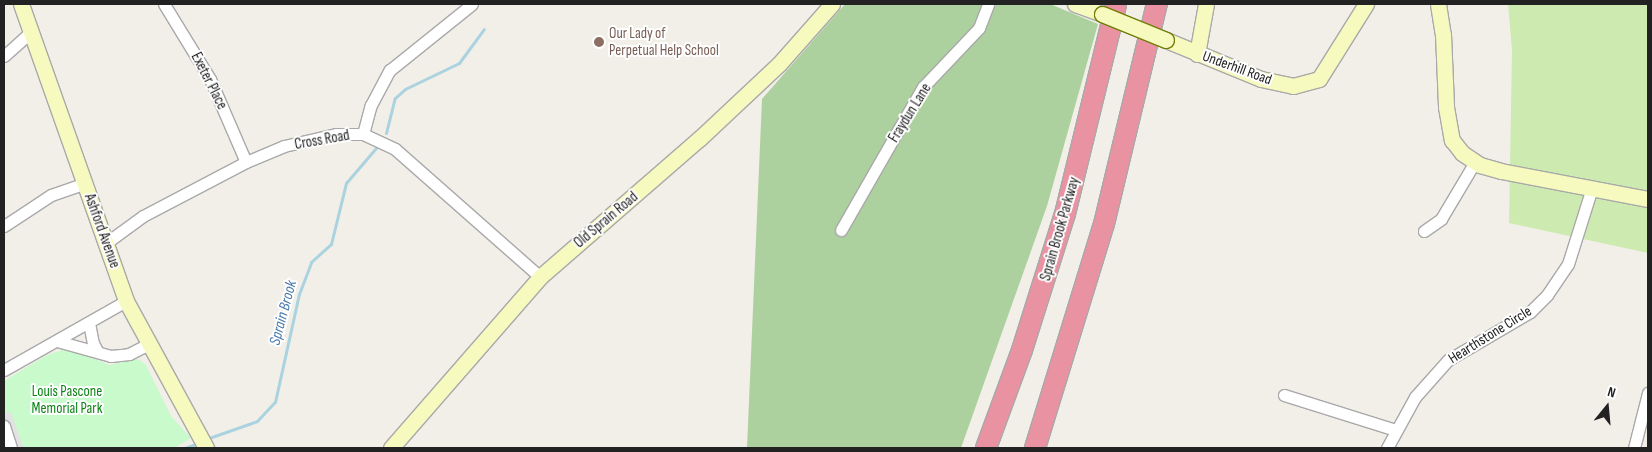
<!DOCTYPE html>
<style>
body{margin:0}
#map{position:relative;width:1652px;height:452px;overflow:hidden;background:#f2efe9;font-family:"Sofia Sans Condensed",sans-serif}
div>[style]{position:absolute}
.grass>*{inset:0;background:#cdebb0}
.forest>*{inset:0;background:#add19e}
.park>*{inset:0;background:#c8facc}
.parking>*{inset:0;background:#e2e2e2}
.stream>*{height:3px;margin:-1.5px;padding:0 1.5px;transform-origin:1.5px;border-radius:1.5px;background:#aad3df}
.roads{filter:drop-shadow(1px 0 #a9a9a9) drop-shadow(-1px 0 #a9a9a9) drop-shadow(0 1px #a9a9a9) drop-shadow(0 -1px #a9a9a9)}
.street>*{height:11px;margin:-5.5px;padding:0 5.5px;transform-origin:5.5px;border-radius:5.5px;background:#fff}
.secondary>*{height:15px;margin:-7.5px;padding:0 7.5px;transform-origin:7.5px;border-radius:7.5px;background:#f7fabf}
.highway>*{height:20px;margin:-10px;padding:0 10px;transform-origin:10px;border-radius:10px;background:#e892a2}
.bridges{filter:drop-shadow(1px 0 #707d05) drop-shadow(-1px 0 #707d05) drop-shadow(0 1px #707d05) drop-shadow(0 -1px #707d05)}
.secondary-bridge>*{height:15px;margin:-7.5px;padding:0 7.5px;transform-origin:7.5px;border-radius:7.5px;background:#f7fabf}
.dots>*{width:14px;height:14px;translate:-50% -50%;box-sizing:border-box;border:2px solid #fff;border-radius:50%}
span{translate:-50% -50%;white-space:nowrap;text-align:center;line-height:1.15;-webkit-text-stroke:4px #fff;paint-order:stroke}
.education-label{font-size:15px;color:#785e54}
.left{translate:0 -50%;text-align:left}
.street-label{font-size:15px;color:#222}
.park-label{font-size:15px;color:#0c8416}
.water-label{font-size:16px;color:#4a7aab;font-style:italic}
.frame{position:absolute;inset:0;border:5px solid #222;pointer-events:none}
.north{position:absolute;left:1582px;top:382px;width:50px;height:50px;-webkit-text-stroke:4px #fff;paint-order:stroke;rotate:17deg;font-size:14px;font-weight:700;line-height:20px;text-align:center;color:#222}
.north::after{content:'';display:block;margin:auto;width:18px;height:22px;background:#222;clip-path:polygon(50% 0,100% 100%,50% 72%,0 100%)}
</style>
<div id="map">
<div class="grass">
<i style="clip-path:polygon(1508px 4px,1648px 4px,1648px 253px,1509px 223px,1512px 50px)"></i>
</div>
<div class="forest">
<i style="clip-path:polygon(845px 4px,1050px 4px,1098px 24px,1047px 206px,961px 448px,747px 448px,762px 99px)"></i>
</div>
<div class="park">
<i style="clip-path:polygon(63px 350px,85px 354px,109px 365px,138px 359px,146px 365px,171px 416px,191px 438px,174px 448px,4px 448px,4px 381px,47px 355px)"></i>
</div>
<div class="parking">
<i style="clip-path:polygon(11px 412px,22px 444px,25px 448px,4px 448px,4px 414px)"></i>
</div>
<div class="stream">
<i style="left:386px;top:133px;width:36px;rotate:-76deg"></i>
<i style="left:395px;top:98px;width:13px;rotate:-42deg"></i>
<i style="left:405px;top:89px;width:60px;rotate:-25.7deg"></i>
<i style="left:459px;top:63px;width:42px;rotate:-53.7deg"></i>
<i style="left:206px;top:439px;width:54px;rotate:-19.4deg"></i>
<i style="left:257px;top:421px;width:26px;rotate:-47deg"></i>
<i style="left:275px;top:402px;width:111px;rotate:-77.5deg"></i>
<i style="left:299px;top:294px;width:34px;rotate:-69deg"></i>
<i style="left:311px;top:262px;width:27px;rotate:-42deg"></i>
<i style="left:331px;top:244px;width:63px;rotate:-76.2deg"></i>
<i style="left:346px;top:183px;width:46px;rotate:-49.4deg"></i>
<i style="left:185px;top:448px;width:14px;rotate:-21deg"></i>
</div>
<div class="roads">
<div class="street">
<i style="left:164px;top:4px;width:88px;rotate:58.5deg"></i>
<i style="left:210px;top:79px;width:90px;rotate:66.6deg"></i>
<i style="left:4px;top:56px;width:38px;rotate:-42deg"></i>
<i style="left:363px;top:134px;width:30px;rotate:-75deg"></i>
<i style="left:371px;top:105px;width:40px;rotate:-62deg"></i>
<i style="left:390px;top:70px;width:105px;rotate:-38.8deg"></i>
<i style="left:4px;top:226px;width:56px;rotate:-33.4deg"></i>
<i style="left:51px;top:195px;width:36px;rotate:-19deg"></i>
<i style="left:841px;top:230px;width:165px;rotate:-60.2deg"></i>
<i style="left:923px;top:87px;width:81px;rotate:-46.5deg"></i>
<i style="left:979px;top:28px;width:26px;rotate:-69deg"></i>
<i style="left:1424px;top:231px;width:21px;rotate:-35deg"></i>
<i style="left:1441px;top:219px;width:66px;rotate:-59.2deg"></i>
<i style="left:106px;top:243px;width:46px;rotate:-36.1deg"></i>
<i style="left:143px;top:216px;width:116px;rotate:-27.7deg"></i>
<i style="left:246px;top:162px;width:41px;rotate:-22.8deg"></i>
<i style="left:284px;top:146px;width:53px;rotate:-13deg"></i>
<i style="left:336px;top:134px;width:27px"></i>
<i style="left:363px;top:134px;width:35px;rotate:25deg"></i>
<i style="left:395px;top:149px;width:193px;rotate:41.4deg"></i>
<i style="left:89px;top:323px;width:20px;rotate:79deg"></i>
<i style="left:93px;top:343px;width:9px;rotate:63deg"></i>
<i style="left:57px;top:341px;width:56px;rotate:15.5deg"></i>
<i style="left:111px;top:356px;width:18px;rotate:-6deg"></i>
<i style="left:129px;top:354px;width:22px;rotate:-27deg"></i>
<i style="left:4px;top:370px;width:140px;rotate:-29.5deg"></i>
<i style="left:1284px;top:395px;width:117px;rotate:17.4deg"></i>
<i style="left:4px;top:426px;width:23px;rotate:72deg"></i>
<i style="left:1387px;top:448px;width:58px;rotate:-61.2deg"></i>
<i style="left:1415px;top:397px;width:50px;rotate:-48.3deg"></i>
<i style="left:1448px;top:360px;width:95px;rotate:-30.3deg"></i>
<i style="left:1530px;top:312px;width:24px;rotate:-45deg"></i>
<i style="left:1547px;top:295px;width:37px;rotate:-56deg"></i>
<i style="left:1568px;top:264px;width:80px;rotate:-72.5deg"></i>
<i style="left:1634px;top:448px;width:57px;rotate:-75.7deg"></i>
</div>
<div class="secondary">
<i style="left:21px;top:4px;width:315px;rotate:70.5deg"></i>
<i style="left:126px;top:301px;width:167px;rotate:61.4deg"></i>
<i style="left:1075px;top:4px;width:29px;rotate:20deg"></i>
<i style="left:1438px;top:4px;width:30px;rotate:81deg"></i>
<i style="left:1443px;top:34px;width:73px;rotate:87.6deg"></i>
<i style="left:1446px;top:107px;width:34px;rotate:80deg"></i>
<i style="left:1452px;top:140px;width:16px;rotate:52deg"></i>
<i style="left:1462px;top:153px;width:22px;rotate:34deg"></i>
<i style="left:1480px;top:165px;width:22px;rotate:16deg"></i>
<i style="left:1501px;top:171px;width:150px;rotate:10.8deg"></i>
<i style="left:1166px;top:40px;width:103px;rotate:22.3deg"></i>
<i style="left:1261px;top:79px;width:33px;rotate:12deg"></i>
<i style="left:1293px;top:86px;width:27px;rotate:-15deg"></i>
<i style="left:1319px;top:79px;width:89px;rotate:-57.9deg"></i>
<i style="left:1197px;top:54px;width:51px;rotate:-79.8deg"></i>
<i style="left:391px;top:448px;width:227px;rotate:-48.9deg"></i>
<i style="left:540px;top:277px;width:211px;rotate:-41deg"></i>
<i style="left:699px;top:139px;width:110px;rotate:-43.2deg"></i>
<i style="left:779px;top:64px;width:80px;rotate:-48.5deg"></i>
</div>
<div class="highway">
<i style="left:986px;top:448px;width:104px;rotate:-69.8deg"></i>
<i style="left:1022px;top:350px;width:143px;rotate:-72.5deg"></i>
<i style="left:1065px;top:214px;width:216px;rotate:-76.3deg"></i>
<i style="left:1035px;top:448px;width:234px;rotate:-72.9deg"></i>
<i style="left:1104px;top:224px;width:226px;rotate:-76.5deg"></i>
</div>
</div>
<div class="bridges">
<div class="secondary-bridge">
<i style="left:1102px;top:14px;width:69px;rotate:22.1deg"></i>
</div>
</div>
<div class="dots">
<i style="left:599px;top:42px;background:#8d6e63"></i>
</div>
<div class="education-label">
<span class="left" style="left:609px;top:42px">Our Lady of<br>Perpetual Help School</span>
</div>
<div class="street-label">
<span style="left:1237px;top:68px;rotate:20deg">Underhill Road</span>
<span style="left:209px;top:81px;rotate:63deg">Exeter Place</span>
<span style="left:910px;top:113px;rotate:-58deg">Fraydun Lane</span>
<span style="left:322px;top:140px;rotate:-10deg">Cross Road</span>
<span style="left:606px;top:220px;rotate:-40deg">Old Sprain Road</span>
<span style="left:1060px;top:229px;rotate:-74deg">Sprain Brook Parkway</span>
<span style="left:102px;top:231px;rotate:70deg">Ashford Avenue</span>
<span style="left:1490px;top:335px;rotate:-32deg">Hearthstone Circle</span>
</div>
<div class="park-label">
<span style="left:67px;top:400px">Louis Pascone<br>Memorial Park</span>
</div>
<div class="water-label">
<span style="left:284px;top:313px;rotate:-75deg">Sprain Brook</span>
</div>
<div class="frame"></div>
<div class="north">N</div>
</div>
